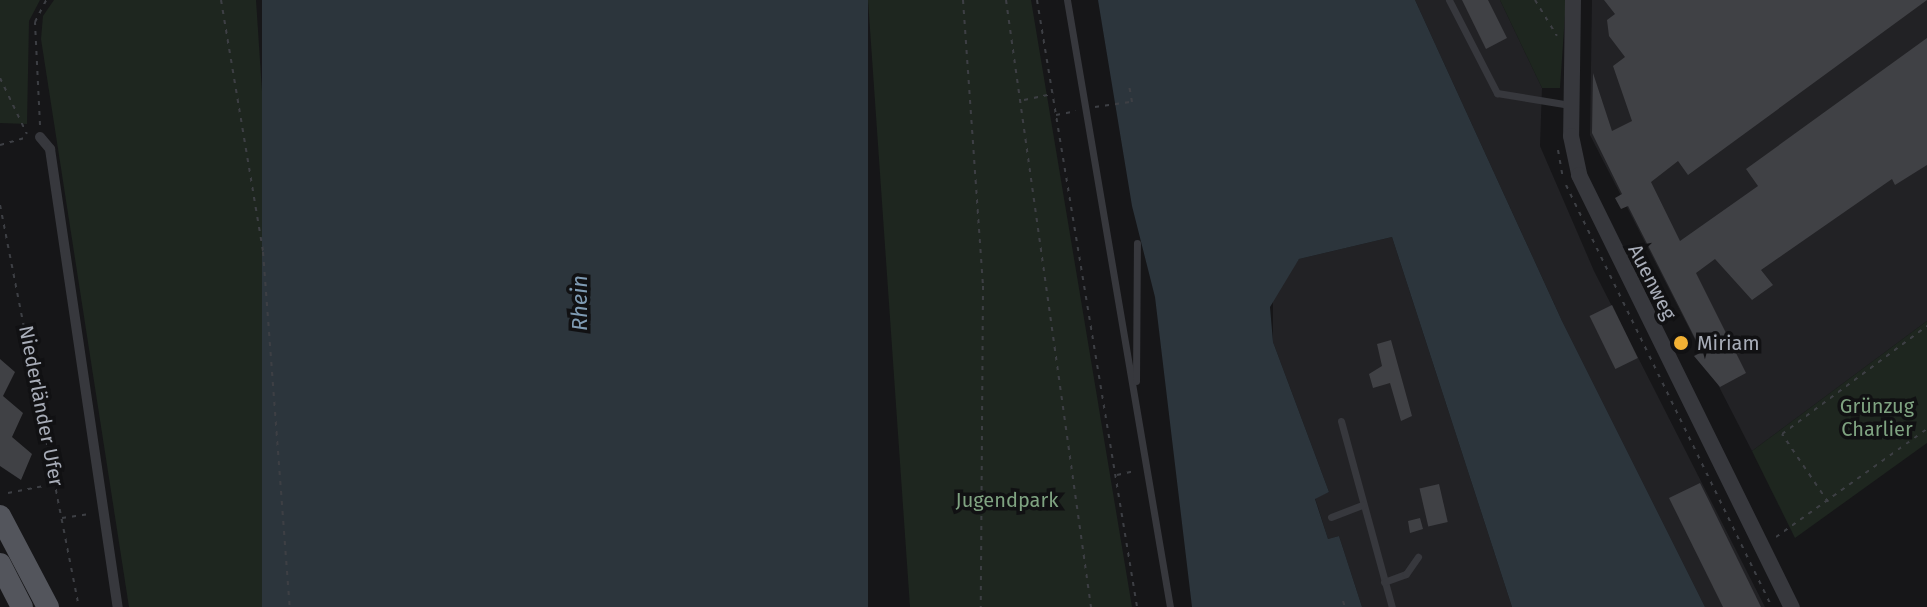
<!DOCTYPE html>
<meta charset="utf-8">
<style>
body{margin:0}
#map{position:relative;width:1927px;height:607px;overflow:hidden;background:#161618;font-family:"Fira Sans",sans-serif}
div>[style]{position:absolute}
.built>*{inset:0;background:#222225}
.green>*{inset:0;background:#1e261f}
.water>*{inset:0;background:#2c353c;transform-origin:0 0}
.building>*{inset:0;background:#404145;transform-origin:0 0}
.path>*{height:2px;margin-top:-1px;transform-origin:0;background:repeating-linear-gradient(90deg,#3d3f44 0 4px,transparent 0 10px)}
.service>*{height:7px;margin:-3.5px;padding:0 3.5px;transform-origin:3.5px;border-radius:3.5px;background:#37383d}
.pedestrian>*{height:10px;margin:-5px;padding:0 5px;transform-origin:5px;border-radius:5px;background:#37383d}
.tertiary>*{height:16px;margin:-8px;padding:0 8px;transform-origin:8px;border-radius:8px;background:#37383d}
.primary>*{height:22px;margin:-11px;padding:0 11px;transform-origin:11px;border-radius:11px;background:#53555c}
.dots>*{width:22px;height:22px;translate:-50% -50%;box-sizing:border-box;border:4px solid #111113;border-radius:50%}
span{translate:-50% -50%;white-space:nowrap;text-align:center;line-height:1.15;-webkit-text-stroke:7px #111113;paint-order:stroke}
.street-label{font-size:20px;color:#a8adb8}
.poi-label{font-size:20px;color:#a8adb8}
.left{translate:0 -50%;text-align:left}
.park-label{font-size:20px;color:#7fa381}
.water-label{font-size:22px;color:#7f9bb3;font-style:italic}
</style>
<div id="map">
<div class="built">
<i style="clip-path:polygon(1415px 0,1500px 0,1542px 88px,1540px 146px,1594px 271px,1765px 607px,1705px 607px,1562px 321px)"></i>
<i style="clip-path:polygon(1592px 0,1927px 0,1927px 321px,1752px 451px,1590px 135px)"></i>
<i style="clip-path:polygon(1392px 237px,1512px 607px,1362px 607px,1339px 536px,1328px 539px,1315px 498px,1329px 492px,1273px 342px,1273px 293px,1299px 259px)"></i>
</div>
<div class="green">
<i style="clip-path:polygon(0 0,40px 0,29px 21px,27px 124px,0 123px)"></i>
<i style="clip-path:polygon(54px 0,256px 0,296px 607px,129px 607px,41px 39px,43px 16px)"></i>
<i style="clip-path:polygon(868px 0,1031px 0,1132px 607px,910px 607px)"></i>
<i style="clip-path:polygon(1500px 0,1566px 0,1560px 88px,1542px 88px)"></i>
<i style="clip-path:polygon(1927px 321px,1927px 443px,1795px 538px,1752px 451px)"></i>
</div>
<div class="water">
<i style="left:262px;top:0;width:606px;height:608px"></i>
<i style="clip-path:polygon(1098px 0,1415px 0,1562px 321px,1705px 607px,1512px 607px,1392px 237px,1299px 259px,1270px 307px,1273px 342px,1329px 492px,1315px 499px,1328px 539px,1339px 536px,1362px 607px,1192px 607px,1155px 297px,1132px 206px)"></i>
</div>
<div class="building">
<i style="clip-path:polygon(1462px 0,1488px 0,1507px 38px,1486px 49px)"></i>
<i style="clip-path:polygon(1604px 0,1927px 0,1688px 175px,1678px 161px,1651px 182px,1680px 241px,1758px 186px,1746px 169px,1927px 38px,1927px 165px,1895px 185px,1892px 179px,1761px 270px,1773px 285px,1752px 300px,1715px 259px,1696px 273px,1746px 373px,1720px 387px,1694px 356px,1702px 352px,1628px 206px,1621px 209px,1615px 198px,1622px 194px,1592px 133px,1593px 73px,1612px 131px,1632px 121px,1613px 66px,1625px 57px,1609px 36px,1607px 20px,1615px 14px)"></i>
<i style="left:1612px;top:305px;width:59px;height:25px;rotate:64deg"></i>
<i style="clip-path:polygon(1391px 340px,1412px 416px,1401px 421px,1390px 383px,1373px 388px,1369px 374px,1382px 366px,1377px 344px)"></i>
<i style="clip-path:polygon(0 359px,15px 372px,3px 396px,23px 413px,12px 437px,32px 454px,21px 480px,0 466px)"></i>
<i style="clip-path:polygon(1700px 483px,1710px 503px,1761px 607px,1723px 607px,1669px 498px)"></i>
<i style="left:1439px;top:484px;width:39px;height:20px;rotate:77deg"></i>
<i style="clip-path:polygon(1420px 518px,1423px 529px,1410px 533px,1408px 521px)"></i>
</div>
<div class="path">
<i style="left:221px;top:0;width:255px;rotate:80.5deg"></i>
<i style="left:263px;top:252px;width:356px;rotate:85.7deg"></i>
<i style="left:963px;top:0;width:287px;rotate:86deg"></i>
<i style="left:983px;top:286px;width:321px;rotate:90.4deg"></i>
<i style="left:1006px;top:0;width:613px;rotate:82.03deg"></i>
<i style="left:1037px;top:0;width:615px;rotate:80.64deg"></i>
<i style="left:1535px;top:0;width:42px;rotate:58.6deg"></i>
<i style="left:0;top:78px;width:62px;rotate:64.3deg"></i>
<i style="left:1024px;top:100px;width:30px;rotate:-12deg"></i>
<i style="left:1095px;top:107px;width:37px;rotate:-8deg"></i>
<i style="left:1132px;top:102px;width:17px;rotate:-100deg"></i>
<i style="left:1056px;top:115px;width:20px;rotate:-11deg"></i>
<i style="left:40px;top:125px;width:103px;rotate:-92.8deg"></i>
<i style="left:35px;top:22px;width:25px;rotate:-63deg"></i>
<i style="left:0;top:145px;width:29px;rotate:-16deg"></i>
<i style="left:1558px;top:150px;width:29px;rotate:80deg"></i>
<i style="left:1566px;top:185px;width:470px;rotate:64deg"></i>
<i style="left:0;top:205px;width:410px;rotate:78.9deg"></i>
<i style="left:1117px;top:475px;width:17px;rotate:-13deg"></i>
<i style="left:8px;top:493px;width:47px;rotate:-11.1deg"></i>
<i style="left:1828px;top:502px;width:82px;rotate:-124.1deg"></i>
<i style="left:1782px;top:434px;width:181px;rotate:-36.7deg"></i>
<i style="left:62px;top:518px;width:28px;rotate:-8deg"></i>
<i style="left:1776px;top:537px;width:186px;rotate:-35.6deg"></i>
<i style="left:1343px;top:601px;width:6px;rotate:72deg"></i>
</div>
<div class="service">
<i style="left:1067px;top:0;width:616px;rotate:80.37deg"></i>
<i style="left:1449px;top:0;width:105px;rotate:62.7deg"></i>
<i style="left:1497px;top:93px;width:74px;rotate:9.3deg"></i>
<i style="left:1136px;top:381px;width:138px;rotate:-89.6deg"></i>
<i style="left:1341px;top:421px;width:193px;rotate:74.7deg"></i>
<i style="left:1331px;top:517px;width:34px;rotate:-21deg"></i>
<i style="left:1384px;top:582px;width:23px;rotate:-20deg"></i>
<i style="left:1406px;top:574px;width:21px;rotate:-55deg"></i>
</div>
<div class="pedestrian">
<i style="left:40px;top:137px;width:16px;rotate:50deg"></i>
<i style="left:50px;top:149px;width:463px;rotate:81.6deg"></i>
</div>
<div class="tertiary">
<i style="left:1573px;top:0;width:136px;rotate:90.8deg"></i>
<i style="left:1571px;top:136px;width:40px;rotate:78deg"></i>
<i style="left:1579px;top:175px;width:482px;rotate:63.8deg"></i>
</div>
<div class="primary">
<i style="left:0;top:516px;width:103px;rotate:62.2deg"></i>
<i style="left:0;top:564px;width:48px;rotate:62.9deg"></i>
</div>
<div class="dots">
<i style="left:1681px;top:343px;background:#f2b134"></i>
</div>
<div class="street-label">
<span style="left:1652px;top:282px;rotate:63deg">Auenweg</span>
<span style="left:41px;top:406px;rotate:79deg">Niederländer Ufer</span>
</div>
<div class="poi-label">
<span class="left" style="left:1697px;top:343px">Miriam</span>
</div>
<div class="park-label">
<span style="left:1877px;top:418px">Grünzug<br>Charlier</span>
<span style="left:1007px;top:500px">Jugendpark</span>
</div>
<div class="water-label">
<span style="left:580px;top:303px;rotate:-90deg">Rhein</span>
</div>
</div>
